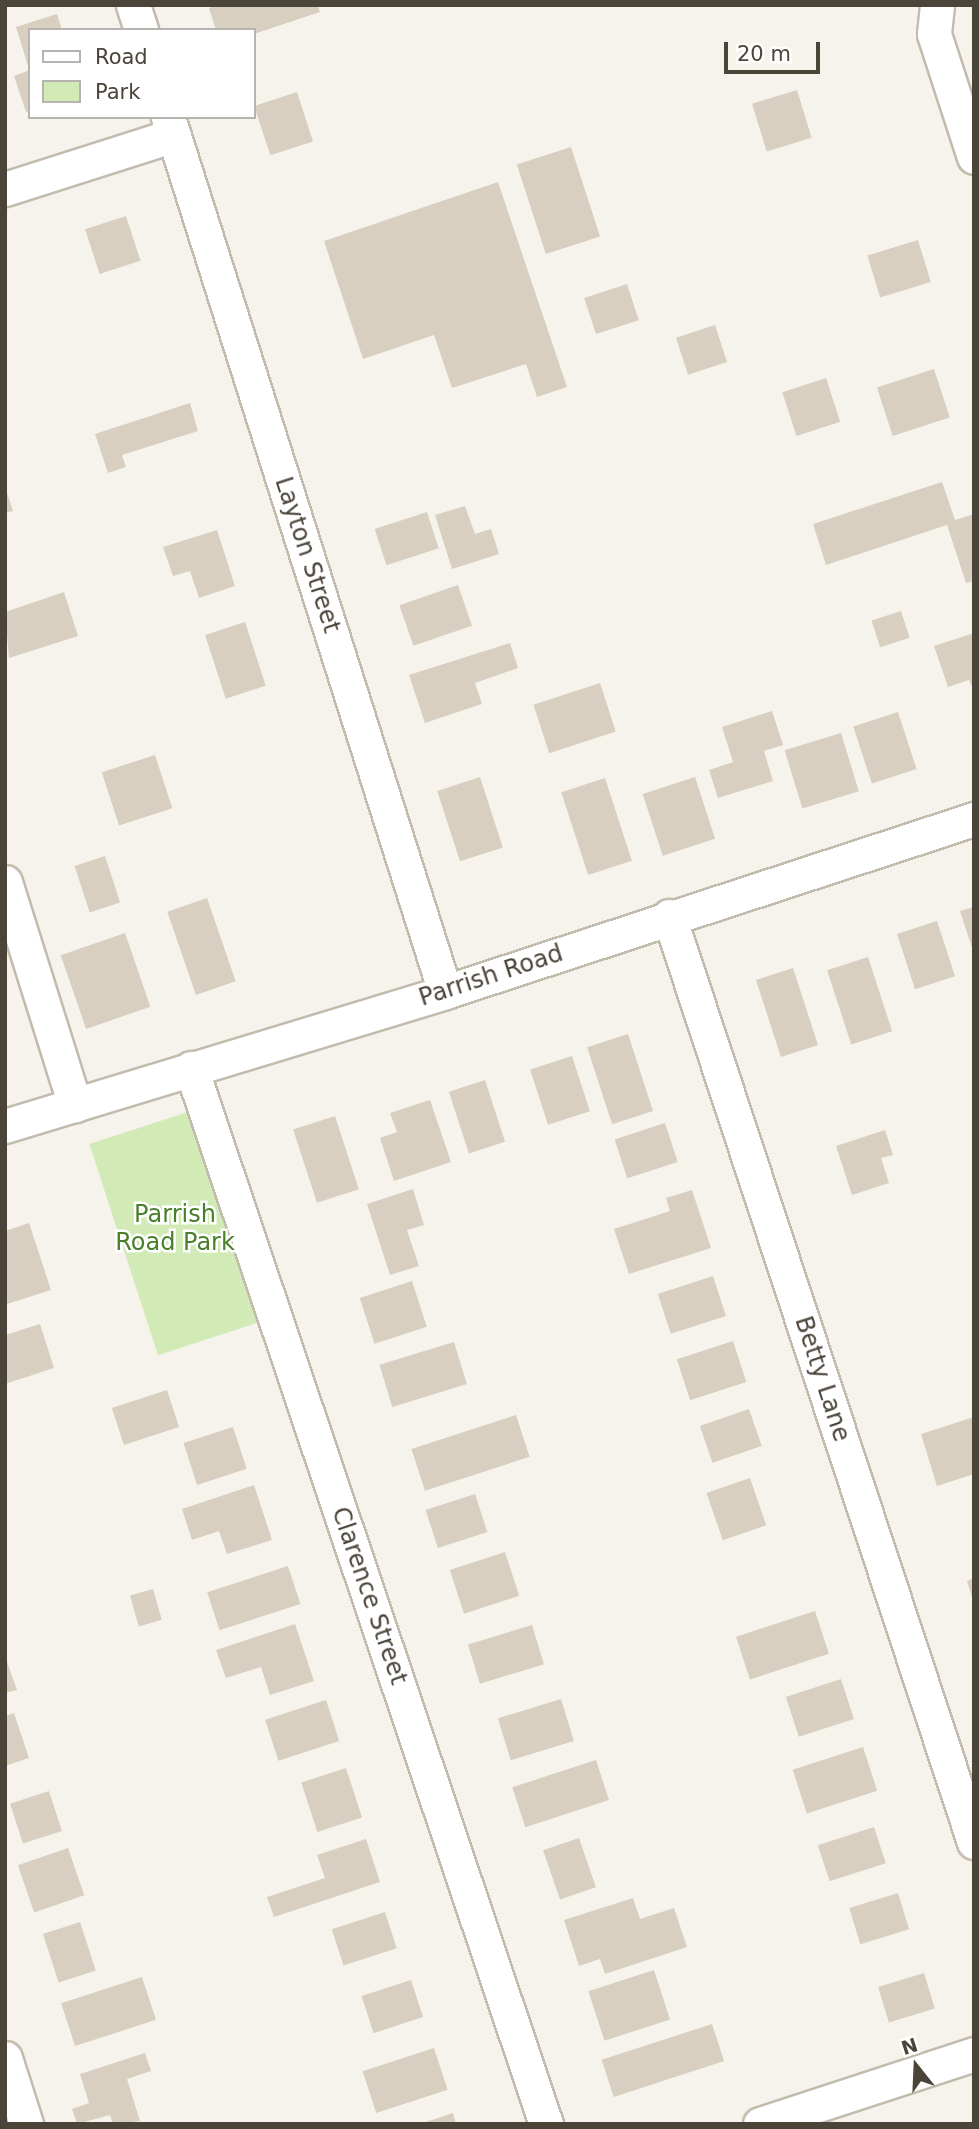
<!DOCTYPE html>
<style>
body{margin:0}
#map{position:relative;width:979px;height:2129px;overflow:hidden;background:#f6f3ec;font-family:"DejaVu Sans",sans-serif}
div>[style]{position:absolute}
.green>*{inset:0;background:#d2eab5;transform-origin:0 0}
.building>*{inset:0;background:#d8cfc1;transform-origin:0 0}
.roads{filter:drop-shadow(2px 0 #c2bbae) drop-shadow(-2px 0 #c2bbae) drop-shadow(0 2px #c2bbae) drop-shadow(0 -2px #c2bbae)}
.minor>*{height:33px;margin:-16.5px;padding:0 16.5px;transform-origin:16.5px;border-radius:16.5px;background:#fff}
span{translate:-50% -50%;white-space:nowrap;text-align:center;line-height:1.15;-webkit-text-stroke:5px #fff;paint-order:stroke}
.street-label{font-size:24px;color:#4b4439}
.park-label{font-size:24px;color:#4a7f2a}
.frame{position:absolute;inset:0;border:7px solid #4b4439;pointer-events:none}
.legend{position:absolute;left:28px;top:28px;width:228px;height:91px;box-sizing:border-box;background:#fff;border:2px solid #b7b4b0;margin:0;padding:9px 12px;list-style:none;font-size:21px;color:#4b4439}
.legend li{display:flex;align-items:center;gap:14px;height:35px}
.legend b{width:35px;border:2px solid #b7b4b0}
.north{position:absolute;left:881px;top:2031px;width:70px;height:70px;-webkit-text-stroke:5px #fff;paint-order:stroke;rotate:342deg;font-size:19px;font-weight:700;line-height:28px;text-align:center;color:#4b4439}
.north::after{content:'';display:block;margin:auto;width:24px;height:32px;background:#4b4439;clip-path:polygon(50% 0,100% 100%,50% 72%,0 100%)}
.scale{position:absolute;left:724px;top:42px;width:96px;height:32px;box-sizing:border-box;border:4px solid #4b4439;border-top:0;padding-left:9px;font-size:21px;line-height:24px;white-space:nowrap;color:#4b4439;-webkit-text-stroke:5px #fff;paint-order:stroke}
</style>
<div id="map">
<div class="green">
<i style="left:194px;top:1110px;width:222px;height:110px;rotate:72deg"></i>
</div>
<div class="building">
<i style="clip-path:polygon(218px 5px,318px 5px,320px 12px,254px 34px,254px 30px,216px 30px,209px 8px)"></i>
<i style="clip-path:polygon(57px 14px,62px 30px,30px 30px,29px 69px,16px 27px)"></i>
<i style="clip-path:polygon(30px 70px,30px 111px,26px 112px,14px 76px)"></i>
<i style="left:797px;top:90px;width:50px;height:47px;rotate:73deg"></i>
<i style="left:297px;top:92px;width:52px;height:45px;rotate:72deg"></i>
<i style="left:571px;top:147px;width:94px;height:57px;rotate:72deg"></i>
<i style="clip-path:polygon(498px 182px,567px 387px,537px 397px,526px 364px,452px 388px,434px 335px,363px 359px,324px 241px)"></i>
<i style="left:126px;top:216px;width:47px;height:43px;rotate:72deg"></i>
<i style="left:918px;top:240px;width:44px;height:53px;rotate:73deg"></i>
<i style="left:627px;top:284px;width:38px;height:45px;rotate:72deg"></i>
<i style="left:715px;top:325px;width:39px;height:41px;rotate:72deg"></i>
<i style="left:934px;top:369px;width:51px;height:60px;rotate:72deg"></i>
<i style="left:826px;top:378px;width:46px;height:46px;rotate:72deg"></i>
<i style="clip-path:polygon(190px 403px,198px 431px,122px 455px,126px 467px,108px 473px,95px 434px)"></i>
<i style="clip-path:polygon(942px 482px,955px 520px,974px 514px,974px 581px,966px 583px,947px 525px,826px 565px,813px 524px)"></i>
<i style="clip-path:polygon(5px 487px,13px 511px,5px 513px)"></i>
<i style="clip-path:polygon(465px 506px,475px 534px,491px 529px,499px 554px,452px 569px,435px 515px)"></i>
<i style="left:427px;top:512px;width:38px;height:55px;rotate:72deg"></i>
<i style="clip-path:polygon(217px 530px,235px 586px,199px 598px,190px 571px,173px 576px,163px 547px)"></i>
<i style="left:458px;top:585px;width:43px;height:62px;rotate:71deg"></i>
<i style="clip-path:polygon(64px 592px,78px 636px,9px 658px,5px 612px)"></i>
<i style="left:901px;top:611px;width:28px;height:31px;rotate:72deg"></i>
<i style="left:245px;top:622px;width:67px;height:42px;rotate:72deg"></i>
<i style="clip-path:polygon(974px 633px,974px 691px,969px 680px,948px 687px,934px 646px)"></i>
<i style="clip-path:polygon(510px 643px,518px 668px,475px 683px,482px 704px,425px 723px,409px 675px)"></i>
<i style="left:600px;top:683px;width:51px;height:70px;rotate:72deg"></i>
<i style="clip-path:polygon(772px 711px,783px 745px,764px 751px,773px 781px,718px 798px,709px 770px,733px 762px,722px 727px)"></i>
<i style="left:898px;top:712px;width:60px;height:47px;rotate:72deg"></i>
<i style="left:841px;top:733px;width:61px;height:59px;rotate:73deg"></i>
<i style="left:155px;top:755px;width:56px;height:56px;rotate:72deg"></i>
<i style="left:480px;top:777px;width:74px;height:45px;rotate:72deg"></i>
<i style="left:695px;top:777px;width:65px;height:55px;rotate:72deg"></i>
<i style="left:605px;top:778px;width:87px;height:46px;rotate:72deg"></i>
<i style="left:105px;top:856px;width:49px;height:32px;rotate:72deg"></i>
<i style="left:207px;top:898px;width:88px;height:42px;rotate:71deg"></i>
<i style="clip-path:polygon(974px 907px,974px 951px,973px 951px,960px 911px)"></i>
<i style="left:937px;top:921px;width:58px;height:42px;rotate:72deg"></i>
<i style="left:125px;top:933px;width:78px;height:68px;rotate:71deg"></i>
<i style="left:868px;top:957px;width:78px;height:43px;rotate:72deg"></i>
<i style="left:793px;top:968px;width:81px;height:39px;rotate:72deg"></i>
<i style="left:628px;top:1034px;width:81px;height:43px;rotate:72deg"></i>
<i style="left:572px;top:1056px;width:58px;height:44px;rotate:72deg"></i>
<i style="left:485px;top:1080px;width:65px;height:38px;rotate:72deg"></i>
<i style="clip-path:polygon(430px 1100px,451px 1162px,394px 1181px,380px 1138px,397px 1132px,390px 1113px)"></i>
<i style="left:335px;top:1116px;width:77px;height:44px;rotate:72deg"></i>
<i style="left:665px;top:1123px;width:41px;height:53px;rotate:72deg"></i>
<i style="clip-path:polygon(885px 1130px,893px 1155px,881px 1158px,889px 1183px,852px 1195px,836px 1146px)"></i>
<i style="clip-path:polygon(413px 1189px,424px 1225px,407px 1230px,419px 1266px,390px 1275px,367px 1204px)"></i>
<i style="clip-path:polygon(692px 1190px,711px 1248px,629px 1274px,614px 1229px,670px 1211px,666px 1198px)"></i>
<i style="clip-path:polygon(29px 1223px,51px 1290px,7px 1304px,5px 1231px)"></i>
<i style="left:713px;top:1276px;width:42px;height:58px;rotate:72deg"></i>
<i style="left:412px;top:1281px;width:48px;height:55px;rotate:72deg"></i>
<i style="clip-path:polygon(40px 1324px,54px 1368px,5px 1384px,5px 1335px)"></i>
<i style="left:733px;top:1341px;width:43px;height:59px;rotate:72deg"></i>
<i style="left:454px;top:1342px;width:44px;height:78px;rotate:73deg"></i>
<i style="left:167px;top:1390px;width:39px;height:58px;rotate:72deg"></i>
<i style="left:749px;top:1409px;width:39px;height:52px;rotate:71deg"></i>
<i style="left:516px;top:1415px;width:44px;height:110px;rotate:72deg"></i>
<i style="clip-path:polygon(974px 1417px,974px 1474px,937px 1486px,921px 1434px)"></i>
<i style="left:233px;top:1427px;width:44px;height:52px;rotate:72deg"></i>
<i style="left:750px;top:1478px;width:50px;height:46px;rotate:71deg"></i>
<i style="clip-path:polygon(254px 1485px,272px 1540px,227px 1554px,219px 1531px,192px 1540px,182px 1509px)"></i>
<i style="left:475px;top:1494px;width:40px;height:52px;rotate:72deg"></i>
<i style="left:505px;top:1552px;width:46px;height:58px;rotate:72deg"></i>
<i style="left:288px;top:1566px;width:40px;height:85px;rotate:72deg"></i>
<i style="clip-path:polygon(974px 1578px,974px 1600px,973px 1600px,967px 1581px)"></i>
<i style="left:153px;top:1589px;width:32px;height:24px;rotate:74deg"></i>
<i style="left:815px;top:1611px;width:45px;height:83px;rotate:72deg"></i>
<i style="clip-path:polygon(295px 1624px,314px 1681px,270px 1695px,261px 1667px,226px 1678px,216px 1650px)"></i>
<i style="left:532px;top:1625px;width:41px;height:67px;rotate:73deg"></i>
<i style="clip-path:polygon(5px 1656px,17px 1690px,5px 1693px)"></i>
<i style="left:841px;top:1679px;width:42px;height:58px;rotate:72deg"></i>
<i style="left:561px;top:1699px;width:44px;height:66px;rotate:73deg"></i>
<i style="left:326px;top:1700px;width:43px;height:64px;rotate:72deg"></i>
<i style="clip-path:polygon(14px 1713px,29px 1758px,5px 1766px,5px 1716px)"></i>
<i style="left:863px;top:1747px;width:46px;height:74px;rotate:72deg"></i>
<i style="left:596px;top:1760px;width:42px;height:88px;rotate:72deg"></i>
<i style="left:346px;top:1768px;width:52px;height:47px;rotate:72deg"></i>
<i style="left:49px;top:1791px;width:42px;height:41px;rotate:72deg"></i>
<i style="left:874px;top:1827px;width:38px;height:59px;rotate:72deg"></i>
<i style="left:579px;top:1838px;width:52px;height:38px;rotate:71deg"></i>
<i style="clip-path:polygon(366px 1839px,380px 1882px,274px 1917px,267px 1897px,325px 1878px,317px 1855px)"></i>
<i style="left:68px;top:1848px;width:50px;height:53px;rotate:71deg"></i>
<i style="left:898px;top:1893px;width:38px;height:51px;rotate:73deg"></i>
<i style="clip-path:polygon(633px 1898px,640px 1919px,674px 1908px,687px 1947px,605px 1974px,600px 1959px,579px 1966px,564px 1920px)"></i>
<i style="left:385px;top:1912px;width:38px;height:56px;rotate:72deg"></i>
<i style="left:80px;top:1922px;width:51px;height:39px;rotate:72deg"></i>
<i style="left:654px;top:1970px;width:52px;height:69px;rotate:72deg"></i>
<i style="left:924px;top:1973px;width:37px;height:48px;rotate:73deg"></i>
<i style="left:142px;top:1977px;width:45px;height:85px;rotate:72deg"></i>
<i style="left:411px;top:1980px;width:39px;height:52px;rotate:72deg"></i>
<i style="left:712px;top:2024px;width:39px;height:116px;rotate:72deg"></i>
<i style="left:434px;top:2048px;width:44px;height:75px;rotate:72deg"></i>
<i style="clip-path:polygon(145px 2053px,151px 2071px,127px 2079px,140px 2121px,113px 2124px,110px 2115px,77px 2124px,72px 2109px,89px 2103px,80px 2074px)"></i>
<i style="clip-path:polygon(453px 2113px,456px 2124px,423px 2124px,423px 2123px)"></i>
</div>
<div class="roads">
<div class="minor">
<i style="left:133px;top:5px;width:26px;rotate:72deg"></i>
<i style="left:937px;top:5px;width:29px;rotate:96deg"></i>
<i style="left:934px;top:34px;width:129px;rotate:72deg"></i>
<i style="left:168px;top:117px;width:918px;rotate:72.43deg"></i>
<i style="left:5px;top:189px;width:177px;rotate:-17.7deg"></i>
<i style="left:5px;top:882px;width:234px;rotate:72.6deg"></i>
<i style="left:669px;top:916px;width:975px;rotate:71.77deg"></i>
<i style="left:191px;top:1068px;width:1114px;rotate:71.42deg"></i>
<i style="left:5px;top:1126px;width:460px;rotate:-16.9deg"></i>
<i style="left:445px;top:992px;width:557px;rotate:-18.11deg"></i>
<i style="left:5px;top:2058px;width:69px;rotate:72.3deg"></i>
<i style="left:760px;top:2124px;width:225px;rotate:-18.1deg"></i>
</div>
</div>
<div class="street-label">
<span style="left:307px;top:555px;rotate:72deg">Layton Street</span>
<span style="left:491px;top:976px;rotate:-18deg">Parrish Road</span>
<span style="left:822px;top:1379px;rotate:72deg">Betty Lane</span>
<span style="left:369px;top:1596px;rotate:71deg">Clarence Street</span>
</div>
<div class="park-label">
<span style="left:175px;top:1229px">Parrish<br>Road Park</span>
</div>
<div class="frame"></div>
<ul class="legend">
<li><b style="height:9px;background:#fff"></b>Road</li>
<li><b style="height:19px;background:#d2eab5"></b>Park</li>
</ul>
<div class="north">N</div>
<div class="scale">20 m</div>
</div>
